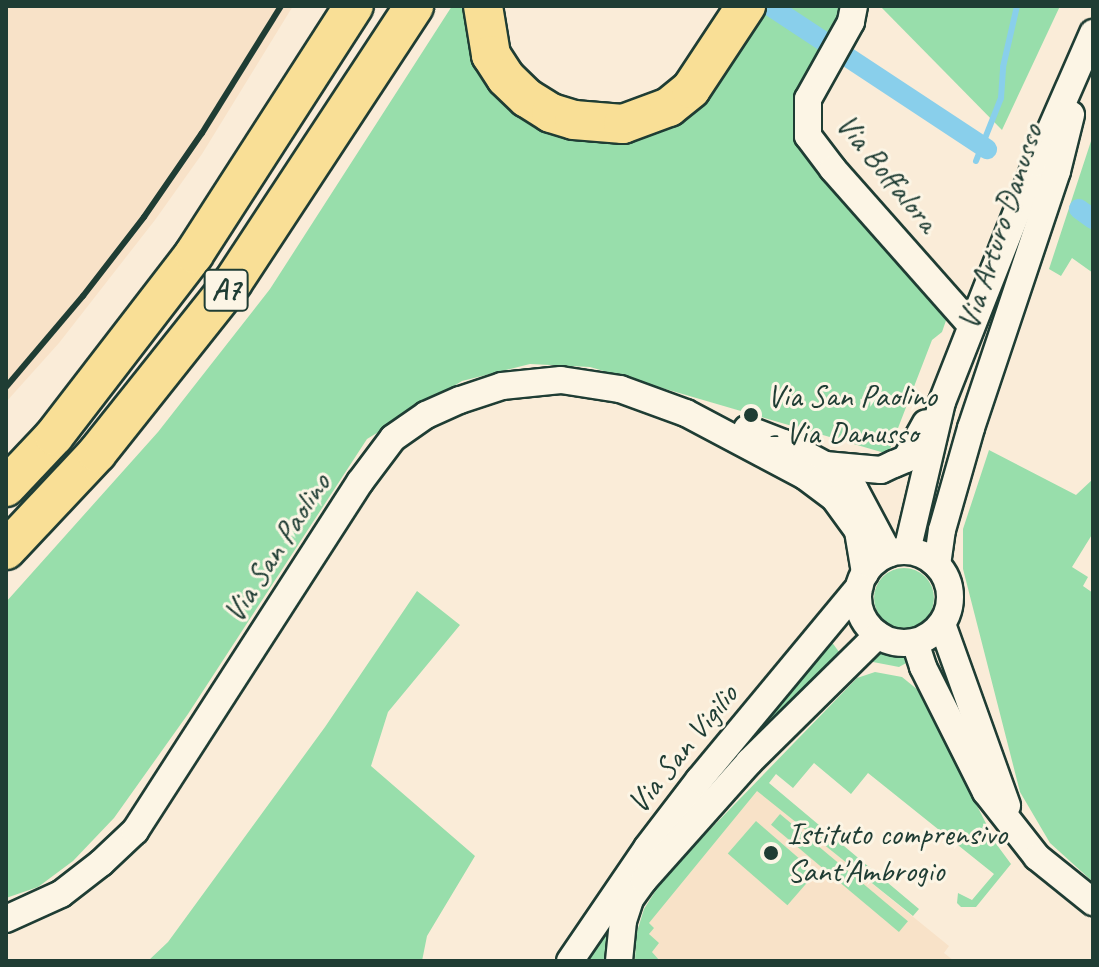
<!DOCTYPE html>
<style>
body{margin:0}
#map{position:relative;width:1099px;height:967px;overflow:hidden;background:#faecd8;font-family:Caveat,sans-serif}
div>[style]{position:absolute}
.built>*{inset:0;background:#f8e2c8}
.green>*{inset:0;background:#98deab;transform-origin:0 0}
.round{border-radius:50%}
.stream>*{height:6px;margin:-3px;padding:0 3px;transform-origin:3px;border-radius:3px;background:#89cfeb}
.canal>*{height:20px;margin:-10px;padding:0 10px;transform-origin:10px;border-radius:10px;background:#89cfeb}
.roads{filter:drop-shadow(2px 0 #1f3d34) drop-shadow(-2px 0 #1f3d34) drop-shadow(0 2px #1f3d34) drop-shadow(0 -2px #1f3d34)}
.minor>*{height:26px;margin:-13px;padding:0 13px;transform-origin:13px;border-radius:13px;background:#fcf5e5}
.minor>.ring{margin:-13px;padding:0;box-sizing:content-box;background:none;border:26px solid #fcf5e5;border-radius:50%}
.highway>*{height:38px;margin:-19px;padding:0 19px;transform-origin:19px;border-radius:19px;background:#f9df96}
.rail>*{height:6px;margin:-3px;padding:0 3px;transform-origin:3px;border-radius:3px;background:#1f3d34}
.dots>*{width:22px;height:22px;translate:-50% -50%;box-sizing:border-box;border:4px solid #fcf5e5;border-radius:50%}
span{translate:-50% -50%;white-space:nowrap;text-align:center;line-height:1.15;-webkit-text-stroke:6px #fcf5e5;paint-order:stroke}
.shield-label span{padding:2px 6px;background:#fcf5e5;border:2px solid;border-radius:6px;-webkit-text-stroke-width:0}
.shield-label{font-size:30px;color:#1f3d34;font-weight:700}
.street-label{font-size:32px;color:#1f3d34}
.poi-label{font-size:32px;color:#1f3d34}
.left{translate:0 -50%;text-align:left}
.frame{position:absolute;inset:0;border:8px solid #1f3d34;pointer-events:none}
</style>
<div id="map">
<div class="built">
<i style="clip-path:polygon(6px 6px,293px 6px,202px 154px,155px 220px,59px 343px,6px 402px)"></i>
<i style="clip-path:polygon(757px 790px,949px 946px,944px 953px,954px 961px,660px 961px,652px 952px,648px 923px)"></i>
</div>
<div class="green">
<i style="clip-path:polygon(452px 6px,477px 6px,485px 60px,635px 136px,760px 6px,845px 6px,796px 116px,950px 309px,942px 332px,932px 340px,888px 454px,590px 367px,530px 364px,462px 381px,367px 439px,188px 714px,114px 818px,73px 861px,38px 887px,6px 898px,6px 602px,158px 432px,270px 289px)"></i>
<i style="clip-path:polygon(880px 6px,1060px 6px,1002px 130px)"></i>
<i style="clip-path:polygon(1093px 135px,1093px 273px,1072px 258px,1061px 276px,1049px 269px)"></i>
<i style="clip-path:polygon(989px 450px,1076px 495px,1093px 479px,1093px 533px,1072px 567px,1088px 577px,1083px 586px,1093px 593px,1093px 882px,1050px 843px,1020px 792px,963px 569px,963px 529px)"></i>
<i class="round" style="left:874px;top:568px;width:60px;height:60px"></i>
<i style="clip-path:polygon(417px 591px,460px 625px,388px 712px,371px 766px,475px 856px,427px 936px,422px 961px,148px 961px,168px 942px,325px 727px)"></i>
<i style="clip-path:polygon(831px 641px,842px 656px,723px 780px,717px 775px)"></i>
<i style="clip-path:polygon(878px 651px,904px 657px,910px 661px,899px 667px,873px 662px,866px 655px)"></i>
<i style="clip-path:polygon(875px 672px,902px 677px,918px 690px,997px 845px,1011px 864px,976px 907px,961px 907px,957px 903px,958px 893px,972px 900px,994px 874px,868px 773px,851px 794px,814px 763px,793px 788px,776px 774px,769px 783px,919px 909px,913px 916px,757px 791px,649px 923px,654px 928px,649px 934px,659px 943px,652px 952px,660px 961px,635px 961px,636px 935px,644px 909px,665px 876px,857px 678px)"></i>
<i style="left:780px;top:814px;width:167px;height:14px;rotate:40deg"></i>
<i style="left:756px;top:821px;width:79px;height:43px;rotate:41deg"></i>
<i style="clip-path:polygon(605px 927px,609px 932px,611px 961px,583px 961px)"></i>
</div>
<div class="stream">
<i style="left:976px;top:161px;width:68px;rotate:-68.4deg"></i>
<i style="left:1001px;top:98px;width:31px;rotate:-86deg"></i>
<i style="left:1003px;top:67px;width:63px;rotate:-77.1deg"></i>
</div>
<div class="canal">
<i style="left:770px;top:6px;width:260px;rotate:33.4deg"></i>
<i style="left:1079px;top:209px;width:17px;rotate:36deg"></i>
</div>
<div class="roads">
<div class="minor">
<i style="left:854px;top:6px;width:16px;rotate:101deg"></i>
<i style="left:851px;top:22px;width:88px;rotate:119.2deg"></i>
<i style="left:808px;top:99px;width:37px;rotate:90deg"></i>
<i style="left:808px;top:136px;width:41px;rotate:52.9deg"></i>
<i style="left:833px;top:169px;width:208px;rotate:48.5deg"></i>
<i style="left:747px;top:429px;width:40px;rotate:21deg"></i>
<i style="left:784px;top:443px;width:47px;rotate:28.2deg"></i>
<i style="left:825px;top:465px;width:39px;rotate:40deg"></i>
<i style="left:855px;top:490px;width:72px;rotate:62deg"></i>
<i style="left:825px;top:465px;width:56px;rotate:5.1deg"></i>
<i style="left:881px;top:470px;width:14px;rotate:-25deg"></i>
<i style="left:894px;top:464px;width:13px;rotate:-23deg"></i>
<i style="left:906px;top:459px;width:41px;rotate:-60.9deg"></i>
<i style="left:907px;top:551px;width:153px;rotate:-76.8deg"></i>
<i style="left:942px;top:402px;width:257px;rotate:-68.5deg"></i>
<i style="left:1036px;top:163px;width:142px;rotate:-66.3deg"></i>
<i class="ring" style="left:858px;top:551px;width:66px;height:66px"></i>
<i style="left:937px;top:565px;width:35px;rotate:-82deg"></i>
<i style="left:942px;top:530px;width:106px;rotate:-74.1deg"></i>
<i style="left:971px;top:428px;width:271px;rotate:-71.5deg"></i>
<i style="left:1057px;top:171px;width:58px;rotate:-76deg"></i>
<i style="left:942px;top:624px;width:193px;rotate:70.3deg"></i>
<i style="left:915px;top:642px;width:26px;rotate:72deg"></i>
<i style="left:923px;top:667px;width:140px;rotate:63.3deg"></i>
<i style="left:986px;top:792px;width:83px;rotate:51.9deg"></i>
<i style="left:1037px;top:857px;width:72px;rotate:38.8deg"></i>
<i style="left:6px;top:919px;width:60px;rotate:-24.4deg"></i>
<i style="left:61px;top:894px;width:51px;rotate:-37.8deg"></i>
<i style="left:101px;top:863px;width:47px;rotate:-43.3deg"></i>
<i style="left:135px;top:831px;width:415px;rotate:-57.2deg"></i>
<i style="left:360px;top:482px;width:55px;rotate:-53.1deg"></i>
<i style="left:393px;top:438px;width:40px;rotate:-34.9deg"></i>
<i style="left:426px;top:415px;width:37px;rotate:-24deg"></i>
<i style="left:460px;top:400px;width:44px;rotate:-18.4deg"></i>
<i style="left:502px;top:386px;width:59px;rotate:-5.8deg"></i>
<i style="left:561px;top:380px;width:60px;rotate:8.7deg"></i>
<i style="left:620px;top:389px;width:70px;rotate:20deg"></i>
<i style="left:686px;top:413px;width:135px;rotate:27.9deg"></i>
<i style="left:805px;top:476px;width:38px;rotate:37deg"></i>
<i style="left:835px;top:499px;width:39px;rotate:54deg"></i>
<i style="left:858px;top:531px;width:43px;rotate:80.5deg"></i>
<i style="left:570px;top:961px;width:137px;rotate:-55.7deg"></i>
<i style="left:647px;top:848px;width:86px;rotate:-52.6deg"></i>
<i style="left:699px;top:780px;width:251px;rotate:-50.3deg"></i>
<i style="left:619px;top:961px;width:40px;rotate:-84.3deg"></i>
<i style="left:623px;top:921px;width:23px;rotate:-72deg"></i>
<i style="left:630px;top:899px;width:24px;rotate:-54deg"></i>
<i style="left:644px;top:880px;width:158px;rotate:-48.3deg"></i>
<i style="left:749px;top:762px;width:181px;rotate:-44.6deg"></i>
</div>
<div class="highway">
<i style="left:483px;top:6px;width:50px;rotate:80.7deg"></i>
<i style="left:491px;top:55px;width:27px;rotate:57deg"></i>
<i style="left:506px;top:78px;width:29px;rotate:44deg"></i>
<i style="left:527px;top:98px;width:28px;rotate:32deg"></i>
<i style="left:551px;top:113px;width:24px;rotate:17deg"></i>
<i style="left:574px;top:120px;width:49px;rotate:4.7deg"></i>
<i style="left:623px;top:124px;width:49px;rotate:-20.3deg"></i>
<i style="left:669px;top:107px;width:28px;rotate:-39deg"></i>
<i style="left:691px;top:89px;width:100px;rotate:-56.5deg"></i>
<i style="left:6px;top:487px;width:70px;rotate:-46.7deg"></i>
<i style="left:54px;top:436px;width:230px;rotate:-52.4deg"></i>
<i style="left:194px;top:254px;width:295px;rotate:-57.2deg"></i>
<i style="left:6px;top:550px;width:133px;rotate:-46.8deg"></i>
<i style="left:97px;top:453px;width:218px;rotate:-51.5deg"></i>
<i style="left:233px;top:282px;width:330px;rotate:-56.7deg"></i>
</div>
</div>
<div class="rail">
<i style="left:6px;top:387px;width:119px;rotate:-49.8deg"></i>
<i style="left:83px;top:296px;width:100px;rotate:-52.3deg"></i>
<i style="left:144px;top:217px;width:102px;rotate:-55.4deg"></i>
<i style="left:202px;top:133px;width:150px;rotate:-58.1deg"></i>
</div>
<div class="dots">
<i style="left:751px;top:415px;background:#1f3d34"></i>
<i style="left:771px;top:853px;background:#1f3d34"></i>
</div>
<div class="shield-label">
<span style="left:226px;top:290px">A7</span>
</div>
<div class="street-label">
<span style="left:887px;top:173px;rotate:51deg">Via Boffalora</span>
<span style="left:1000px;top:227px;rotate:-72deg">Via Arturo Danusso</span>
<span style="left:277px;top:548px;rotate:-57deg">Via San Paolino</span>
<span style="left:683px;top:749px;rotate:-51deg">Via San Vigilio</span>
</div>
<div class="poi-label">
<span class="left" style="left:767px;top:415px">Via San Paolino<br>- Via Danusso</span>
<span class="left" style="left:787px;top:853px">Istituto comprensivo<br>Sant'Ambrogio</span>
</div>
<div class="frame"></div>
</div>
